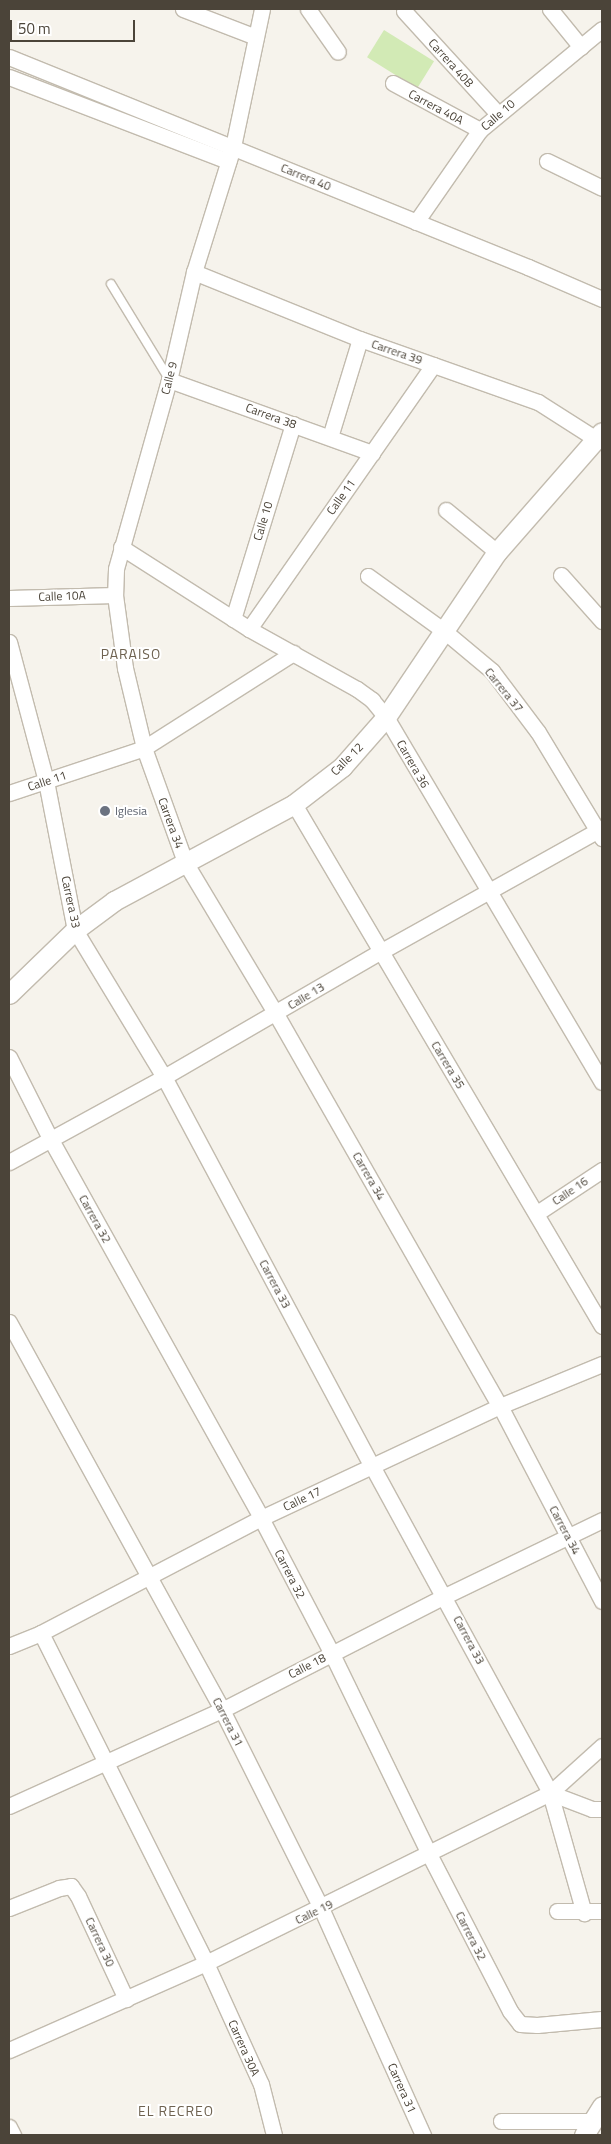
<!DOCTYPE html>
<style>
body{margin:0}
#map{position:relative;width:611px;height:2144px;overflow:hidden;background:#f6f3ec;font-family:"Titillium Web",sans-serif}
div>[style]{position:absolute}
.green>*{inset:0;background:#d2eab5;transform-origin:0 0}
.roads{filter:drop-shadow(1px 0 #c2bbae) drop-shadow(-1px 0 #c2bbae) drop-shadow(0 1px #c2bbae) drop-shadow(0 -1px #c2bbae)}
.service>*{height:8px;margin:-4px;padding:0 4px;transform-origin:4px;border-radius:4px;background:#fff}
.minor>*{height:15px;margin:-7.5px;padding:0 7.5px;transform-origin:7.5px;border-radius:7.5px;background:#fff}
.tertiary>*{height:19px;margin:-9.5px;padding:0 9.5px;transform-origin:9.5px;border-radius:9.5px;background:#fff}
.dots>*{width:14px;height:14px;translate:-50% -50%;box-sizing:border-box;border:2px solid #fff;border-radius:50%}
span{translate:-50% -50%;white-space:nowrap;text-align:center;line-height:1.15;-webkit-text-stroke:4px #fff;paint-order:stroke}
.street-label{font-size:12px;color:#4b4439}
.worship-label{font-size:12px;color:#5b616d}
.left{translate:0 -50%;text-align:left}
.neighbourhood-label{font-size:14px;color:#6e6250;letter-spacing:1px}
.frame{position:absolute;inset:0;border:10px solid #4b4439;pointer-events:none}
.scale{position:absolute;left:10px;top:20px;width:125px;height:22px;box-sizing:border-box;border:2px solid #4b4439;border-top:0;padding-left:6px;font-size:15px;line-height:18px;white-space:nowrap;color:#4b4439;-webkit-text-stroke:4px #fff;paint-order:stroke}
</style>
<div id="map">
<div class="green">
<i style="left:384px;top:30px;width:59px;height:32px;rotate:32deg"></i>
</div>
<div class="roads">
<div class="service">
<i style="left:111px;top:284px;width:111px;rotate:58.6deg"></i>
</div>
<div class="minor">
<i style="left:183px;top:9px;width:78px;rotate:21deg"></i>
<i style="left:262px;top:9px;width:141px;rotate:101.9deg"></i>
<i style="left:233px;top:147px;width:131px;rotate:107.3deg"></i>
<i style="left:194px;top:272px;width:111px;rotate:103deg"></i>
<i style="left:169px;top:380px;width:196px;rotate:105.7deg"></i>
<i style="left:116px;top:569px;width:26px;rotate:92deg"></i>
<i style="left:115px;top:595px;width:74px;rotate:82.2deg"></i>
<i style="left:125px;top:668px;width:82px;rotate:76.6deg"></i>
<i style="left:144px;top:748px;width:121px;rotate:70.2deg"></i>
<i style="left:185px;top:862px;width:177px;rotate:59.1deg"></i>
<i style="left:276px;top:1014px;width:451px;rotate:60.3deg"></i>
<i style="left:500px;top:1406px;width:220px;rotate:62.4deg"></i>
<i style="left:308px;top:9px;width:52px;rotate:55.1deg"></i>
<i style="left:550px;top:9px;width:49px;rotate:50.8deg"></i>
<i style="left:404px;top:11px;width:139px;rotate:47.6deg"></i>
<i style="left:9px;top:57px;width:560px;rotate:22.03deg"></i>
<i style="left:528px;top:267px;width:81px;rotate:23.4deg"></i>
<i style="left:9px;top:77px;width:235px;rotate:21deg"></i>
<i style="left:393px;top:83px;width:99px;rotate:28.4deg"></i>
<i style="left:547px;top:161px;width:61px;rotate:26.1deg"></i>
<i style="left:416px;top:222px;width:112px;rotate:-55.2deg"></i>
<i style="left:480px;top:130px;width:158px;rotate:-39.6deg"></i>
<i style="left:194px;top:272px;width:179px;rotate:22deg"></i>
<i style="left:360px;top:339px;width:189px;rotate:19.5deg"></i>
<i style="left:538px;top:402px;width:69px;rotate:32.5deg"></i>
<i style="left:169px;top:380px;width:216px;rotate:19.8deg"></i>
<i style="left:330px;top:437px;width:102px;rotate:-73deg"></i>
<i style="left:446px;top:510px;width:66px;rotate:39.5deg"></i>
<i style="left:121px;top:547px;width:152px;rotate:32.6deg"></i>
<i style="left:249px;top:629px;width:124px;rotate:29.1deg"></i>
<i style="left:357px;top:689px;width:19px;rotate:36deg"></i>
<i style="left:372px;top:700px;width:22px;rotate:51deg"></i>
<i style="left:386px;top:717px;width:424px;rotate:59.4deg"></i>
<i style="left:561px;top:575px;width:62px;rotate:48.3deg"></i>
<i style="left:368px;top:576px;width:92px;rotate:35.8deg"></i>
<i style="left:443px;top:630px;width:64px;rotate:39.9deg"></i>
<i style="left:492px;top:671px;width:76px;rotate:53deg"></i>
<i style="left:538px;top:732px;width:124px;rotate:58.9deg"></i>
<i style="left:9px;top:598px;width:106px;rotate:-1.6deg"></i>
<i style="left:233px;top:619px;width:204px;rotate:-72.9deg"></i>
<i style="left:249px;top:629px;width:322px;rotate:-55.1deg"></i>
<i style="left:9px;top:642px;width:144px;rotate:75.1deg"></i>
<i style="left:46px;top:781px;width:152px;rotate:79deg"></i>
<i style="left:75px;top:930px;width:172px;rotate:58.8deg"></i>
<i style="left:164px;top:1077px;width:441px;rotate:61.9deg"></i>
<i style="left:372px;top:1466px;width:372px;rotate:61.4deg"></i>
<i style="left:550px;top:1793px;width:125px;rotate:74.2deg"></i>
<i style="left:9px;top:793px;width:142px;rotate:-18.4deg"></i>
<i style="left:144px;top:748px;width:177px;rotate:-32.5deg"></i>
<i style="left:294px;top:804px;width:606px;rotate:59.46deg"></i>
<i style="left:9px;top:1057px;width:93px;rotate:63.2deg"></i>
<i style="left:51px;top:1140px;width:432px;rotate:60.9deg"></i>
<i style="left:261px;top:1518px;width:153px;rotate:62.4deg"></i>
<i style="left:332px;top:1654px;width:222px;rotate:64.1deg"></i>
<i style="left:429px;top:1854px;width:177px;rotate:62.7deg"></i>
<i style="left:510px;top:2011px;width:16px;rotate:52deg"></i>
<i style="left:520px;top:2024px;width:17px;rotate:3deg"></i>
<i style="left:537px;top:2025px;width:65px;rotate:-5.3deg"></i>
<i style="left:9px;top:1162px;width:177px;rotate:-28.7deg"></i>
<i style="left:164px;top:1077px;width:250px;rotate:-30.1deg"></i>
<i style="left:380px;top:952px;width:254px;rotate:-29.2deg"></i>
<i style="left:537px;top:1213px;width:78px;rotate:-33.5deg"></i>
<i style="left:9px;top:1322px;width:443px;rotate:61.2deg"></i>
<i style="left:222px;top:1710px;width:221px;rotate:63.4deg"></i>
<i style="left:321px;top:1908px;width:249px;rotate:65.8deg"></i>
<i style="left:41px;top:1633px;width:369px;rotate:63.4deg"></i>
<i style="left:206px;top:1963px;width:133px;rotate:65.6deg"></i>
<i style="left:261px;top:2084px;width:53px;rotate:75.7deg"></i>
<i style="left:9px;top:1646px;width:35px;rotate:-22deg"></i>
<i style="left:41px;top:1633px;width:248px;rotate:-27.6deg"></i>
<i style="left:261px;top:1518px;width:264px;rotate:-25.1deg"></i>
<i style="left:500px;top:1406px;width:110px;rotate:-22.4deg"></i>
<i style="left:550px;top:1793px;width:45px;rotate:20.9deg"></i>
<i style="left:592px;top:1809px;width:10px"></i>
<i style="left:9px;top:1806px;width:234px;rotate:-24.3deg"></i>
<i style="left:222px;top:1710px;width:250px;rotate:-27.1deg"></i>
<i style="left:445px;top:1596px;width:174px;rotate:-25.8deg"></i>
<i style="left:9px;top:1908px;width:54px;rotate:-21.8deg"></i>
<i style="left:59px;top:1888px;width:12px;rotate:-9deg"></i>
<i style="left:71px;top:1886px;width:12px;rotate:55deg"></i>
<i style="left:78px;top:1896px;width:114px;rotate:65deg"></i>
<i style="left:557px;top:1911px;width:45px"></i>
<i style="left:9px;top:2050px;width:215px;rotate:-23.8deg"></i>
<i style="left:206px;top:1963px;width:384px;rotate:-26.3deg"></i>
<i style="left:550px;top:1793px;width:70px;rotate:-42.1deg"></i>
<i style="left:501px;top:2121px;width:92px"></i>
<i style="left:9px;top:2127px;width:9px;rotate:63deg"></i>
</div>
<div class="tertiary">
<i style="left:9px;top:994px;width:92px;rotate:-44.1deg"></i>
<i style="left:75px;top:930px;width:49px;rotate:-36.6deg"></i>
<i style="left:114px;top:901px;width:204px;rotate:-28.3deg"></i>
<i style="left:294px;top:804px;width:61px;rotate:-37.6deg"></i>
<i style="left:342px;top:767px;width:67px;rotate:-48.7deg"></i>
<i style="left:386px;top:717px;width:199px;rotate:-56.1deg"></i>
<i style="left:497px;top:552px;width:159px;rotate:-48.8deg"></i>
<i style="left:584px;top:2135px;width:34px;rotate:-58deg"></i>
</div>
</div>
<div class="dots">
<i style="left:105px;top:811px;background:#6b7280"></i>
</div>
<div class="street-label">
<span style="left:451px;top:63px;rotate:48deg">Carrera 40B</span>
<span style="left:436px;top:107px;rotate:28deg">Carrera 40A</span>
<span style="left:498px;top:115px;rotate:-41deg">Calle 10</span>
<span style="left:306px;top:177px;rotate:22deg">Carrera 40</span>
<span style="left:397px;top:352px;rotate:19deg">Carrera 39</span>
<span style="left:169px;top:378px;rotate:-76deg">Calle 9</span>
<span style="left:271px;top:416px;rotate:20deg">Carrera 38</span>
<span style="left:341px;top:497px;rotate:-55deg">Calle 11</span>
<span style="left:263px;top:521px;rotate:-73deg">Calle 10</span>
<span style="left:62px;top:596px;rotate:-2deg">Calle 10A</span>
<span style="left:504px;top:690px;rotate:51deg">Carrera 37</span>
<span style="left:347px;top:759px;rotate:-45deg">Calle 12</span>
<span style="left:413px;top:764px;rotate:60deg">Carrera 36</span>
<span style="left:47px;top:781px;rotate:-18deg">Calle 11</span>
<span style="left:171px;top:823px;rotate:70deg">Carrera 34</span>
<span style="left:71px;top:902px;rotate:78deg">Carrera 33</span>
<span style="left:306px;top:996px;rotate:-31deg">Calle 13</span>
<span style="left:448px;top:1065px;rotate:59deg">Carrera 35</span>
<span style="left:369px;top:1176px;rotate:60deg">Carrera 34</span>
<span style="left:570px;top:1191px;rotate:-34deg">Calle 16</span>
<span style="left:95px;top:1219px;rotate:61deg">Carrera 32</span>
<span style="left:275px;top:1284px;rotate:62deg">Carrera 33</span>
<span style="left:302px;top:1499px;rotate:-25deg">Calle 17</span>
<span style="left:565px;top:1530px;rotate:62deg">Carrera 34</span>
<span style="left:290px;top:1574px;rotate:63deg">Carrera 32</span>
<span style="left:469px;top:1640px;rotate:62deg">Carrera 33</span>
<span style="left:307px;top:1666px;rotate:-27deg">Calle 18</span>
<span style="left:228px;top:1722px;rotate:63deg">Carrera 31</span>
<span style="left:314px;top:1912px;rotate:-26deg">Calle 19</span>
<span style="left:471px;top:1936px;rotate:63deg">Carrera 32</span>
<span style="left:100px;top:1942px;rotate:65deg">Carrera 30</span>
<span style="left:244px;top:2048px;rotate:66deg">Carrera 30A</span>
<span style="left:402px;top:2088px;rotate:66deg">Carrera 31</span>
</div>
<div class="worship-label">
<span class="left" style="left:115px;top:811px">Iglesia</span>
</div>
<div class="neighbourhood-label">
<span style="left:131px;top:654px">PARAISO</span>
<span style="left:176px;top:2111px">EL RECREO</span>
</div>
<div class="frame"></div>
<div class="scale">50 m</div>
</div>
